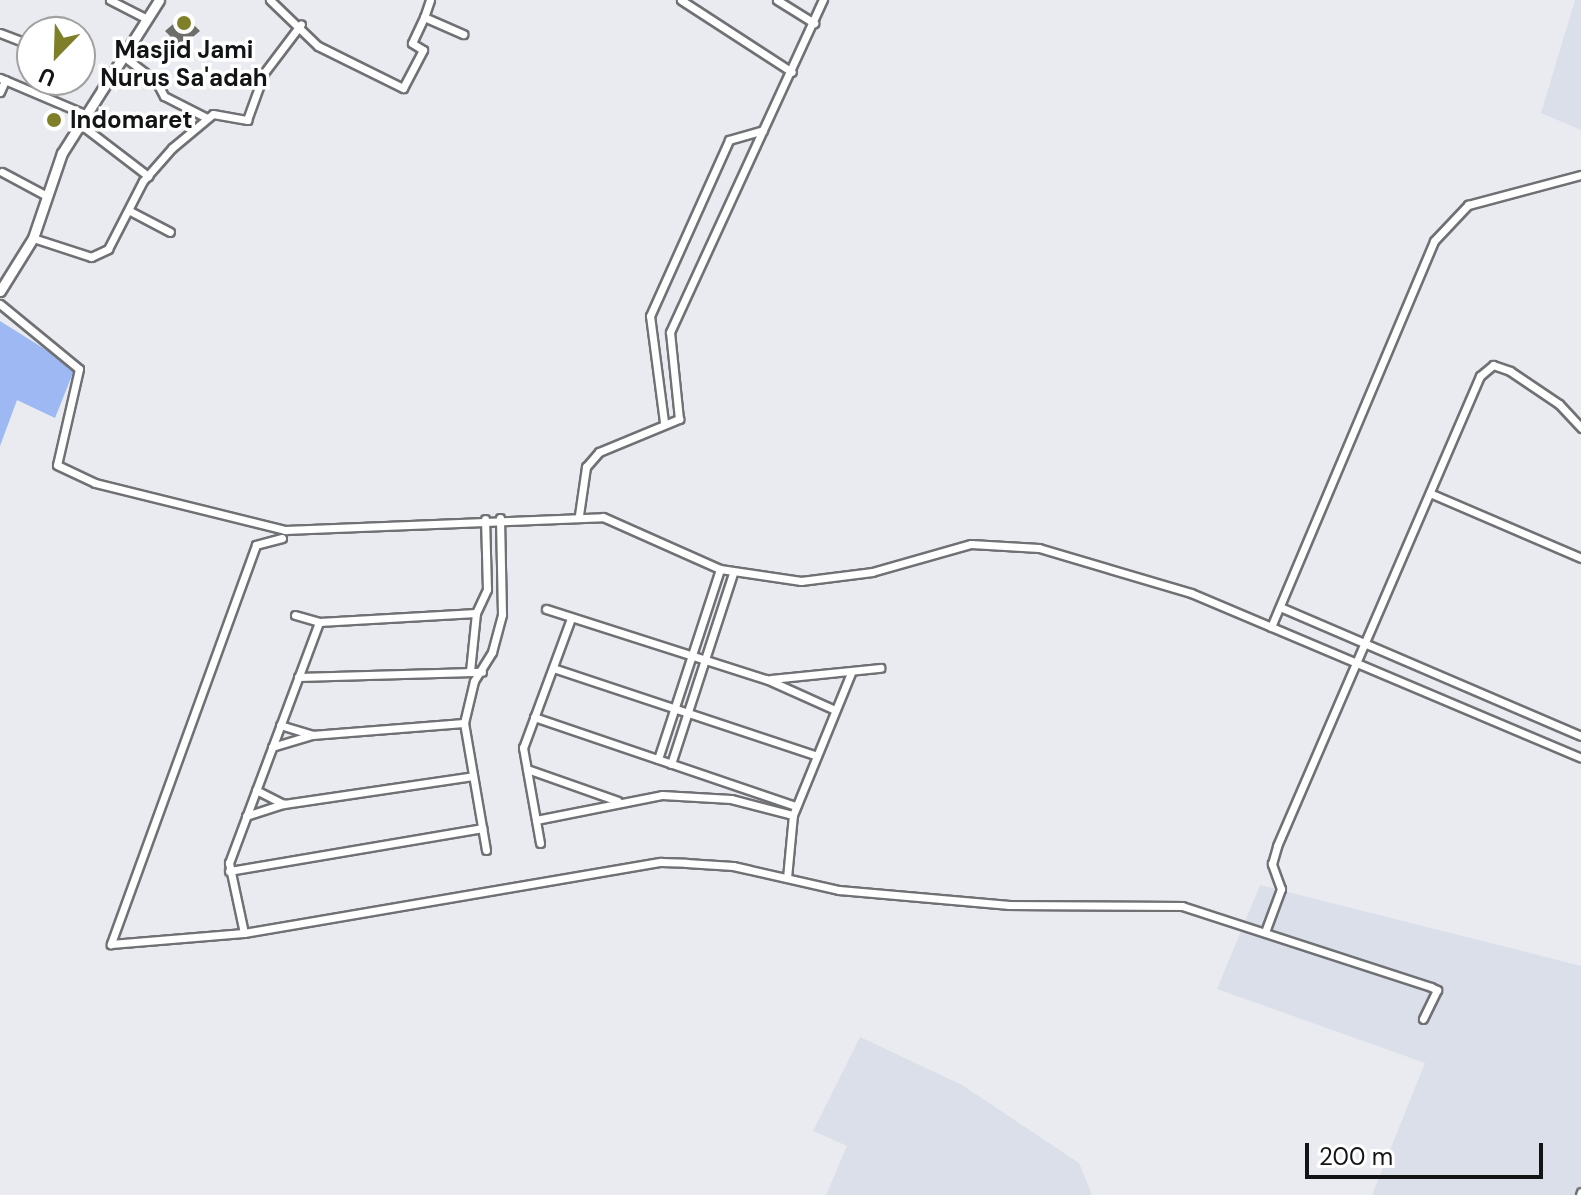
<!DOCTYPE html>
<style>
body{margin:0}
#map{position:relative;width:1581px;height:1195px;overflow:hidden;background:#e9ebf0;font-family:"DM Sans",sans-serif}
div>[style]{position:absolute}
.built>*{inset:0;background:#dadfea}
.green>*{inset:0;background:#9db8f3}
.building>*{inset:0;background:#6d6d69}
.roads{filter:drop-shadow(2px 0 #6f7174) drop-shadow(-2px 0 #6f7174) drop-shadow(0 2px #6f7174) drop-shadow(0 -2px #6f7174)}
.minor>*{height:7px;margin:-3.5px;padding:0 3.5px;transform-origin:3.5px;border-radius:3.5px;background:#fff}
.tertiary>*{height:9px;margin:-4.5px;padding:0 4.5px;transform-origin:4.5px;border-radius:4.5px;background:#fff}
.dots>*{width:22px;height:22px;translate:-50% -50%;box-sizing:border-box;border:4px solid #fff;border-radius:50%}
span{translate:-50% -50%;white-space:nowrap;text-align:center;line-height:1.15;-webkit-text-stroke:7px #fff;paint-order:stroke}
.poi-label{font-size:24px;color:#131415;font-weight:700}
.left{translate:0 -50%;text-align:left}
.north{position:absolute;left:16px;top:16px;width:80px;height:80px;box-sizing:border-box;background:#fff;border:2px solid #a1a1a1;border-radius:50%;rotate:203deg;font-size:22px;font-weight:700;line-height:32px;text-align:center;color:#131415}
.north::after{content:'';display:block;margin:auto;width:28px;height:36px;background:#7e7f28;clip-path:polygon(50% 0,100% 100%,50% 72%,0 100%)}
.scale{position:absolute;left:1305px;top:1143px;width:238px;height:36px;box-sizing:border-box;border:4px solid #131415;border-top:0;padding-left:10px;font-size:24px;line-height:28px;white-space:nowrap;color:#131415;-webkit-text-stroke:6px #fff;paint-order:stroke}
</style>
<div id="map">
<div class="built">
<i style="clip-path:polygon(1575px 0,1581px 0,1581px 130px,1541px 113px)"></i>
<i style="clip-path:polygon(1260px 885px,1581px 966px,1581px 1195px,1372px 1195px,1425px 1063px,1217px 989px)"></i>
<i style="clip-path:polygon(860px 1037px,962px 1085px,1079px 1163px,1092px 1195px,826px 1195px,847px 1146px,813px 1131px)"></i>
</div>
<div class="green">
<i style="clip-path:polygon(0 321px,75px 368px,55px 418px,17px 400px,0 446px)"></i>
</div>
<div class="building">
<i style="clip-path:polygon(184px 15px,200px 31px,181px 47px,165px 31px)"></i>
</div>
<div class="roads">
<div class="minor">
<i style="left:110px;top:0;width:42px;rotate:27.2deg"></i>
<i style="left:270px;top:0;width:66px;rotate:43.8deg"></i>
<i style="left:318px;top:46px;width:95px;rotate:26.3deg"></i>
<i style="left:403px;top:88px;width:43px;rotate:-62.2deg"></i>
<i style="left:423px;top:50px;width:13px;rotate:-148deg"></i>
<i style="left:412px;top:43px;width:29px;rotate:-65deg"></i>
<i style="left:430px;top:0;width:18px;rotate:109deg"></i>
<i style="left:424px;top:17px;width:43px;rotate:23.6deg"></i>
<i style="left:681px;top:0;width:132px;rotate:33deg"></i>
<i style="left:777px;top:0;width:44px;rotate:31.9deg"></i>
<i style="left:0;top:33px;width:22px;rotate:21deg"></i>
<i style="left:123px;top:56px;width:41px;rotate:37.1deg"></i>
<i style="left:156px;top:81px;width:17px;rotate:62deg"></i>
<i style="left:164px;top:96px;width:48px;rotate:27.1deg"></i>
<i style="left:0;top:78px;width:92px;rotate:23deg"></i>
<i style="left:0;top:92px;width:13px;rotate:-67deg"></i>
<i style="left:39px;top:94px;width:15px;rotate:-67deg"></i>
<i style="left:80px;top:124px;width:86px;rotate:37.4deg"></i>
<i style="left:2px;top:172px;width:49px;rotate:28.1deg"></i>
<i style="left:130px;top:211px;width:45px;rotate:27.7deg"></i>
<i style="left:33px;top:238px;width:61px;rotate:18.1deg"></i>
<i style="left:91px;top:257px;width:19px;rotate:-25deg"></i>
<i style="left:108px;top:249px;width:76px;rotate:-62.8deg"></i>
<i style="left:143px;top:181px;width:44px;rotate:-48.7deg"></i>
<i style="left:172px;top:148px;width:53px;rotate:-39.7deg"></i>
<i style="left:213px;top:114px;width:35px;rotate:10deg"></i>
<i style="left:247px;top:120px;width:50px;rotate:-70.1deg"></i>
<i style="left:264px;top:73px;width:61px;rotate:-52.9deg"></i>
<i style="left:0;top:304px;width:102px;rotate:39.4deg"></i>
<i style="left:79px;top:369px;width:98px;rotate:102.9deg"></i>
<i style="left:57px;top:465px;width:42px;rotate:25.3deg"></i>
<i style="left:95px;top:483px;width:196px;rotate:13.9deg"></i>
<i style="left:285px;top:530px;width:318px;rotate:-2.3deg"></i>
<i style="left:603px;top:517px;width:128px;rotate:24deg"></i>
<i style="left:720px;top:569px;width:82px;rotate:8.4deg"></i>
<i style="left:801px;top:581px;width:72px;rotate:-7.2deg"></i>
<i style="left:872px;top:572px;width:103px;rotate:-15.8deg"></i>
<i style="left:971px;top:544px;width:68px;rotate:3.4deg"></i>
<i style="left:1039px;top:548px;width:159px;rotate:16.5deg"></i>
<i style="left:1191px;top:593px;width:423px;rotate:22.9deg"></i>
<i style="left:664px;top:422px;width:107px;rotate:-97.5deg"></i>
<i style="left:650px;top:316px;width:193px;rotate:-65.8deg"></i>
<i style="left:729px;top:140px;width:35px;rotate:-16deg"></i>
<i style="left:1432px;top:494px;width:162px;rotate:23.2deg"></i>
<i style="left:579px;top:515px;width:49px;rotate:-81.7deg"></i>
<i style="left:586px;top:467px;width:20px;rotate:-49deg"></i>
<i style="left:599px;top:452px;width:87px;rotate:-22.4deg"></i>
<i style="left:679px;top:419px;width:87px;rotate:-95.9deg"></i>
<i style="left:670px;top:332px;width:366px;rotate:-65.3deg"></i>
<i style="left:282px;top:538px;width:27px;rotate:165deg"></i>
<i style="left:256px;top:545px;width:425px;rotate:110deg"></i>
<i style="left:111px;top:944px;width:133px;rotate:-4.7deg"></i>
<i style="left:244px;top:933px;width:423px;rotate:-9.7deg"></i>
<i style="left:661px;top:862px;width:25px;rotate:2deg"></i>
<i style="left:686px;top:863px;width:47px;rotate:3.7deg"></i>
<i style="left:733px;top:866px;width:109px;rotate:12.8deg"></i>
<i style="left:839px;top:890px;width:171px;rotate:5deg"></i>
<i style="left:1009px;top:905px;width:173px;rotate:0.3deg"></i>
<i style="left:1182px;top:906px;width:262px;rotate:18deg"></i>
<i style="left:1431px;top:987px;width:7px;rotate:27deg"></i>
<i style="left:1437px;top:990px;width:32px;rotate:116deg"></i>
<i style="left:1280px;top:607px;width:327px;rotate:23.2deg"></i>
<i style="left:546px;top:609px;width:231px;rotate:17.7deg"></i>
<i style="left:766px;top:679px;width:76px;rotate:24.2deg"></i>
<i style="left:295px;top:615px;width:25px;rotate:16deg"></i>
<i style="left:319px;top:622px;width:157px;rotate:-3.3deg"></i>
<i style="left:1271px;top:627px;width:419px;rotate:-67.1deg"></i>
<i style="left:1434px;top:241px;width:50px;rotate:-46.6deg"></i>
<i style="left:1468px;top:205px;width:117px;rotate:-14.9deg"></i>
<i style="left:553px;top:668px;width:278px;rotate:18.4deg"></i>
<i style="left:470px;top:671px;width:58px;rotate:-84.1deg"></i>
<i style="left:476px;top:613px;width:26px;rotate:-65deg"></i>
<i style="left:487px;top:589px;width:70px;rotate:-91.6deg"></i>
<i style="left:298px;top:677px;width:184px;rotate:-1.6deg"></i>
<i style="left:771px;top:679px;width:110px;rotate:-5.8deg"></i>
<i style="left:534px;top:717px;width:277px;rotate:18.8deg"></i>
<i style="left:280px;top:725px;width:34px;rotate:17deg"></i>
<i style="left:272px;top:747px;width:42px;rotate:-16.7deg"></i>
<i style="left:312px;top:735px;width:152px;rotate:-4.5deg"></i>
<i style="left:658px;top:759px;width:200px;rotate:-71.9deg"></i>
<i style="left:671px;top:764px;width:201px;rotate:-72deg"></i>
<i style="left:527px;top:769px;width:96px;rotate:19.4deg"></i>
<i style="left:256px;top:790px;width:31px;rotate:27deg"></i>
<i style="left:246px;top:816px;width:40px;rotate:-18deg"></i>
<i style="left:284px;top:804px;width:191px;rotate:-8.4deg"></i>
<i style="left:536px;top:820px;width:128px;rotate:-11.2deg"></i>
<i style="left:662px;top:795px;width:69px;rotate:3.3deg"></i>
<i style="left:731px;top:799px;width:64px;rotate:14.5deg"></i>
<i style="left:540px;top:843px;width:97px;rotate:-100.1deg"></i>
<i style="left:523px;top:748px;width:139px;rotate:-69.7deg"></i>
<i style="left:486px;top:850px;width:129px;rotate:-99.8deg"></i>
<i style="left:464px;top:723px;width:43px;rotate:-76.6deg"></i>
<i style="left:474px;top:681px;width:34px;rotate:-58deg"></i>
<i style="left:492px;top:652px;width:39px;rotate:-75deg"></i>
<i style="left:502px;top:614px;width:96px;rotate:-91.2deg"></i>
<i style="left:229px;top:871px;width:257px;rotate:-9.6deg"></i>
<i style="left:787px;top:878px;width:63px;rotate:-84.6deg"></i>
<i style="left:793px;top:815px;width:153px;rotate:-67.8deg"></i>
<i style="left:1265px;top:932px;width:46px;rotate:-69.6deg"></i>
<i style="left:1281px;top:889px;width:27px;rotate:-110deg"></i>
<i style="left:1272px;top:864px;width:19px;rotate:-74deg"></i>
<i style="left:1277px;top:846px;width:512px;rotate:-66.64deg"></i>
<i style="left:1480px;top:376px;width:17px;rotate:-40deg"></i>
<i style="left:1493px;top:365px;width:18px;rotate:19deg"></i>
<i style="left:1510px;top:371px;width:59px;rotate:34deg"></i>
<i style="left:1559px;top:404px;width:33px;rotate:47deg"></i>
<i style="left:244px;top:933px;width:72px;rotate:-102.1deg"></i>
<i style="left:229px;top:863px;width:257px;rotate:-69.5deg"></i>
<i style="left:1580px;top:1195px;width:3px;rotate:-72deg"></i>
</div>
<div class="tertiary">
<i style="left:0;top:291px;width:62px;rotate:-58.1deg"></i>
<i style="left:33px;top:238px;width:90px;rotate:-71.2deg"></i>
<i style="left:62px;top:153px;width:181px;rotate:-57.6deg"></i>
</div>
</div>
<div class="dots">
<i style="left:184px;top:23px;background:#7e7f28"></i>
<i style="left:54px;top:120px;background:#7e7f28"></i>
</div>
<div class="poi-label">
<span style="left:184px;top:64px">Masjid Jami<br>Nurus Sa'adah</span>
<span class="left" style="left:70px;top:120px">Indomaret</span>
</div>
<div class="north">U</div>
<div class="scale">200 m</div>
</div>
